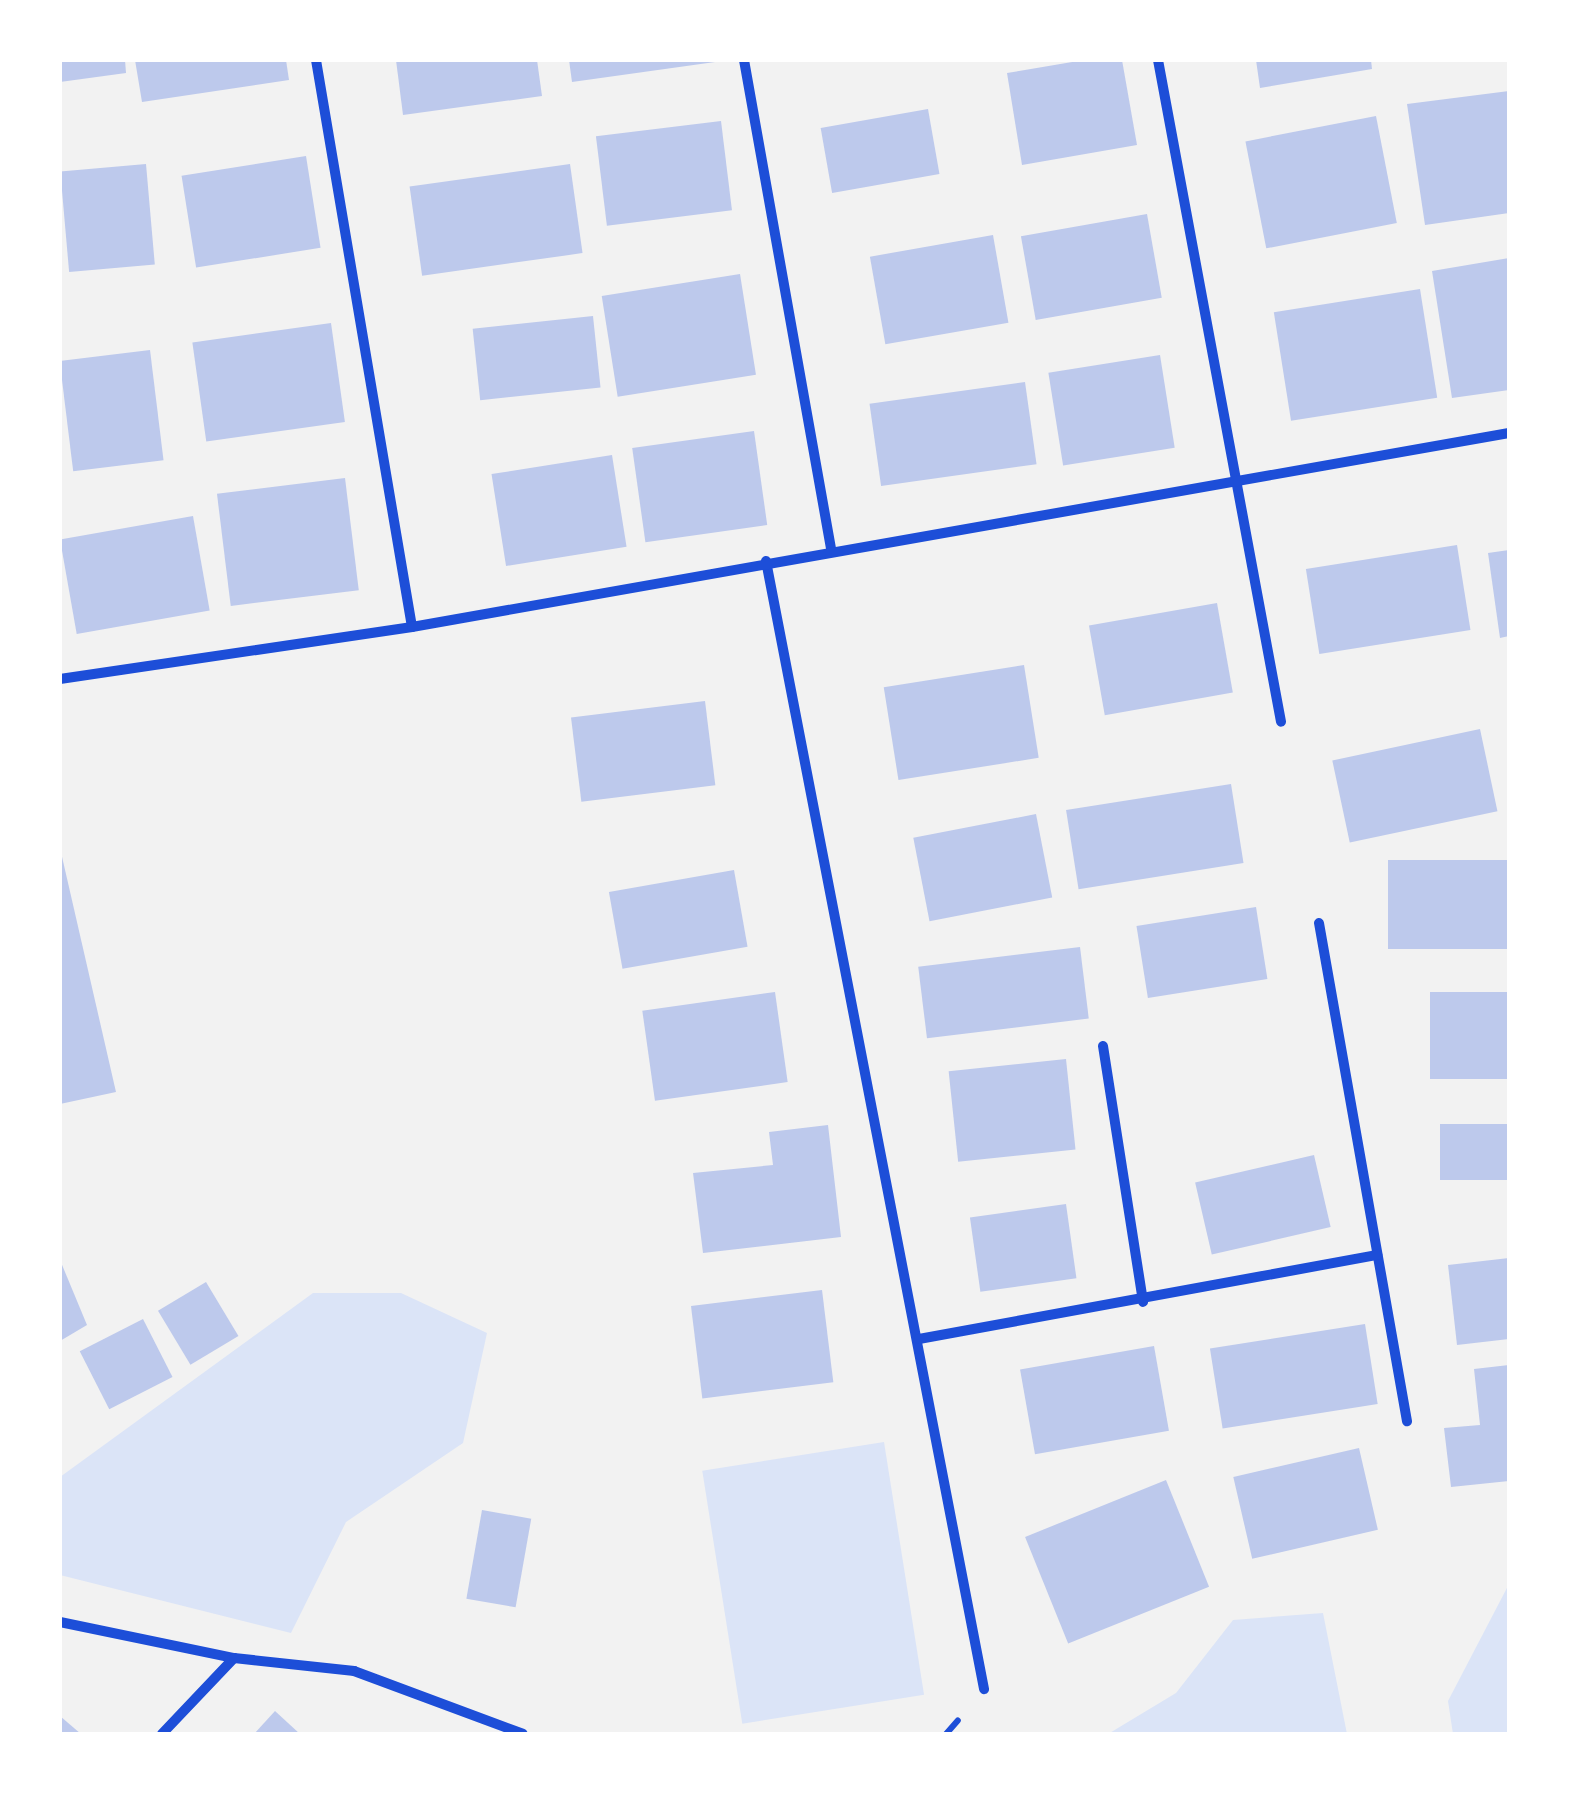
<!DOCTYPE html>
<style>
body{margin:0}
#map{position:relative;width:1569px;height:1794px;overflow:hidden;background:#f2f2f2;font-family:Commissioner,sans-serif}
div>[style]{position:absolute}
.green>*{inset:0;background:#dbe4f7;transform-origin:0 0}
.building>*{inset:0;background:#bdc9ec;transform-origin:0 0}
.path>*{height:6px;margin:-3px;padding:0 3px;transform-origin:3px;border-radius:3px;background:#1d4ed8}
.minor>*{height:10px;margin:-5px;padding:0 5px;transform-origin:5px;border-radius:5px;background:#1d4ed8}
span{translate:-50% -50%;white-space:nowrap;text-align:center;line-height:1.15;-webkit-text-stroke:9px #fff;paint-order:stroke}
.frame{position:absolute;inset:0;border:62px solid #fff;pointer-events:none}
</style>
<div id="map">
<div class="green">
<i style="clip-path:polygon(313px 1293px,401px 1293px,487px 1333px,463px 1443px,346px 1522px,291px 1633px,60px 1575px,60px 1477px)"></i>
<i style="left:884px;top:1442px;width:256px;height:184px;rotate:81deg"></i>
<i style="clip-path:polygon(1509px 1584px,1509px 1734px,1453px 1734px,1448px 1701px)"></i>
<i style="clip-path:polygon(1323px 1613px,1347px 1734px,1108px 1734px,1176px 1693px,1233px 1620px)"></i>
</div>
<div class="building">
<i style="clip-path:polygon(60px 60px,125px 60px,126px 73px,60px 82px)"></i>
<i style="clip-path:polygon(135px 60px,286px 60px,289px 80px,142px 102px)"></i>
<i style="clip-path:polygon(396px 60px,537px 60px,542px 96px,403px 115px)"></i>
<i style="clip-path:polygon(569px 60px,715px 60px,715px 62px,572px 82px)"></i>
<i style="clip-path:polygon(1084px 60px,1122px 60px,1137px 145px,1022px 165px,1007px 73px)"></i>
<i style="clip-path:polygon(1256px 60px,1371px 60px,1372px 69px,1260px 88px)"></i>
<i style="clip-path:polygon(1509px 91px,1509px 213px,1425px 225px,1407px 104px)"></i>
<i style="left:928px;top:109px;width:66px;height:109px;rotate:80deg"></i>
<i style="left:1376px;top:116px;width:109px;height:133px;rotate:79deg"></i>
<i style="left:721px;top:121px;width:90px;height:126px;rotate:83deg"></i>
<i style="left:306px;top:156px;width:93px;height:126px;rotate:81deg"></i>
<i style="left:146px;top:164px;width:101px;height:86px;rotate:85deg"></i>
<i style="left:570px;top:164px;width:90px;height:162px;rotate:82deg"></i>
<i style="left:1147px;top:214px;width:85px;height:128px;rotate:80deg"></i>
<i style="left:993px;top:235px;width:89px;height:125px;rotate:80deg"></i>
<i style="clip-path:polygon(1509px 258px,1509px 390px,1452px 398px,1432px 271px)"></i>
<i style="left:740px;top:274px;width:102px;height:140px;rotate:81deg"></i>
<i style="left:1420px;top:289px;width:110px;height:148px;rotate:81deg"></i>
<i style="left:593px;top:316px;width:72px;height:121px;rotate:84deg"></i>
<i style="left:331px;top:323px;width:100px;height:140px;rotate:82deg"></i>
<i style="left:150px;top:350px;width:111px;height:91px;rotate:83deg"></i>
<i style="left:1160px;top:355px;width:94px;height:113px;rotate:81deg"></i>
<i style="left:1025px;top:382px;width:83px;height:157px;rotate:82deg"></i>
<i style="left:754px;top:431px;width:95px;height:123px;rotate:82deg"></i>
<i style="left:612px;top:455px;width:93px;height:122px;rotate:81deg"></i>
<i style="left:345px;top:478px;width:113px;height:129px;rotate:83deg"></i>
<i style="left:193px;top:516px;width:96px;height:135px;rotate:80deg"></i>
<i style="left:1457px;top:545px;width:86px;height:153px;rotate:81deg"></i>
<i style="clip-path:polygon(1509px 550px,1509px 636px,1500px 638px,1488px 553px)"></i>
<i style="left:1217px;top:603px;width:91px;height:130px;rotate:80deg"></i>
<i style="left:1024px;top:665px;width:94px;height:142px;rotate:81deg"></i>
<i style="left:705px;top:701px;width:85px;height:135px;rotate:83deg"></i>
<i style="left:1480px;top:729px;width:84px;height:151px;rotate:78deg"></i>
<i style="left:1231px;top:784px;width:80px;height:167px;rotate:81deg"></i>
<i style="left:1036px;top:814px;width:85px;height:125px;rotate:79deg"></i>
<i style="clip-path:polygon(60px 848px,116px 1092px,60px 1104px)"></i>
<i style="left:1509px;top:860px;width:89px;height:121px;rotate:90deg"></i>
<i style="left:734px;top:870px;width:78px;height:127px;rotate:80deg"></i>
<i style="left:1256px;top:907px;width:73px;height:121px;rotate:81deg"></i>
<i style="left:1080px;top:947px;width:72px;height:163px;rotate:83deg"></i>
<i style="left:775px;top:992px;width:91px;height:134px;rotate:82deg"></i>
<i style="left:1509px;top:992px;width:87px;height:79px;rotate:90deg"></i>
<i style="left:1066px;top:1059px;width:91px;height:118px;rotate:84deg"></i>
<i style="left:1509px;top:1124px;width:56px;height:69px;rotate:90deg"></i>
<i style="clip-path:polygon(828px 1125px,841px 1237px,703px 1253px,693px 1173px,773px 1165px,769px 1132px)"></i>
<i style="left:1314px;top:1155px;width:74px;height:122px;rotate:77deg"></i>
<i style="left:1066px;top:1204px;width:75px;height:97px;rotate:82deg"></i>
<i style="clip-path:polygon(1509px 1258px,1509px 1339px,1457px 1345px,1448px 1265px)"></i>
<i style="clip-path:polygon(60px 1260px,87px 1325px,60px 1341px)"></i>
<i style="left:206px;top:1282px;width:63px;height:56px;rotate:59deg"></i>
<i style="left:822px;top:1290px;width:93px;height:132px;rotate:83deg"></i>
<i style="left:143px;top:1319px;width:65px;height:71px;rotate:63deg"></i>
<i style="left:1365px;top:1324px;width:81px;height:157px;rotate:81deg"></i>
<i style="left:1154px;top:1346px;width:86px;height:136px;rotate:80deg"></i>
<i style="clip-path:polygon(1509px 1365px,1509px 1481px,1451px 1487px,1444px 1428px,1480px 1425px,1474px 1369px)"></i>
<i style="left:1359px;top:1448px;width:84px;height:129px;rotate:77deg"></i>
<i style="left:1166px;top:1480px;width:115px;height:152px;rotate:68deg"></i>
<i style="left:482px;top:1510px;width:50px;height:90px;rotate:10deg"></i>
<i style="clip-path:polygon(275px 1711px,300px 1734px,254px 1734px)"></i>
<i style="clip-path:polygon(60px 1716px,81px 1734px,60px 1734px)"></i>
</div>
<div class="path">
<i style="left:946px;top:1734px;width:18px;rotate:-49deg"></i>
</div>
<div class="minor">
<i style="left:316px;top:60px;width:575px;rotate:80.39deg"></i>
<i style="left:744px;top:60px;width:498px;rotate:79.9deg"></i>
<i style="left:1158px;top:60px;width:673px;rotate:79.47deg"></i>
<i style="left:766px;top:561px;width:1149px;rotate:79.06deg"></i>
<i style="left:60px;top:679px;width:356px;rotate:-8.4deg"></i>
<i style="left:412px;top:627px;width:1114px;rotate:-10.03deg"></i>
<i style="left:1319px;top:923px;width:506px;rotate:79.98deg"></i>
<i style="left:1103px;top:1046px;width:259px;rotate:81.1deg"></i>
<i style="left:919px;top:1339px;width:466px;rotate:-10.4deg"></i>
<i style="left:60px;top:1622px;width:178px;rotate:11.7deg"></i>
<i style="left:234px;top:1658px;width:105px;rotate:133.5deg"></i>
<i style="left:234px;top:1658px;width:121px;rotate:6.2deg"></i>
<i style="left:354px;top:1671px;width:180px;rotate:20.4deg"></i>
</div>
<div class="frame"></div>
</div>
